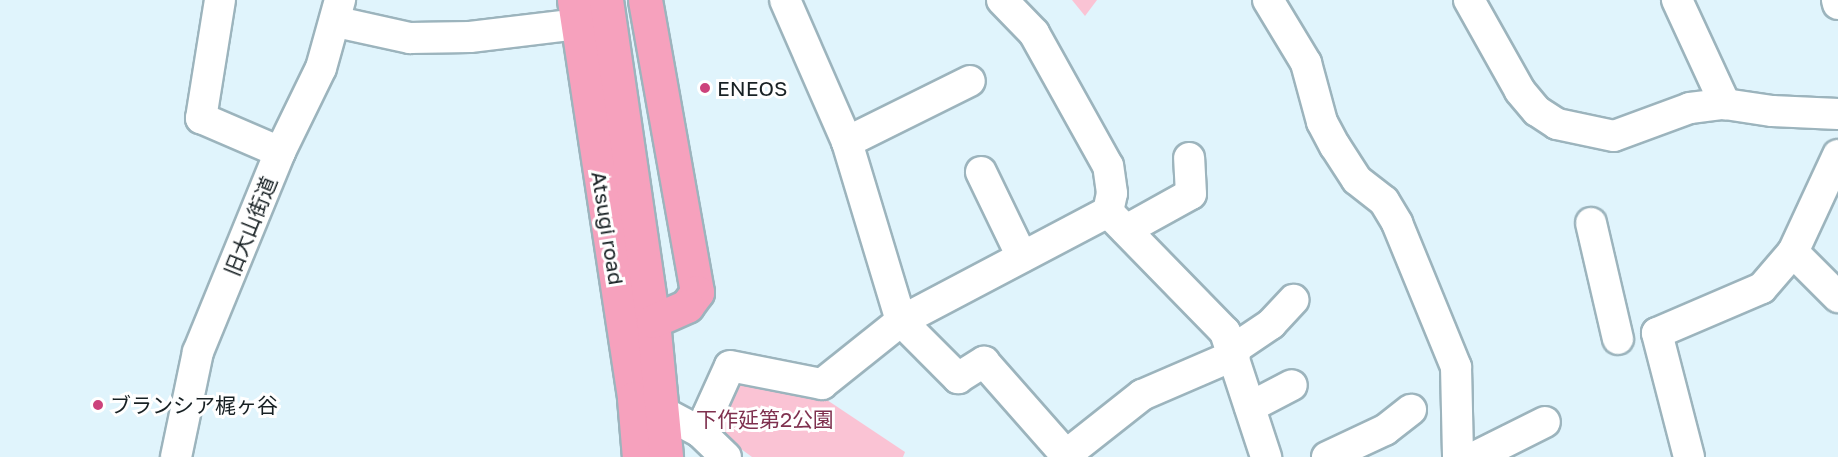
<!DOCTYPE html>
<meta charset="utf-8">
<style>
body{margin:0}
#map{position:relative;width:1838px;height:457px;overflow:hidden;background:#e0f4fc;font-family:"Golos Text","Noto Sans JP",sans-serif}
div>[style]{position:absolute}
.green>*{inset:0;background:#fac3d4}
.roads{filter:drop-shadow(2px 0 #9cb4bd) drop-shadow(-2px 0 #9cb4bd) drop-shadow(0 2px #9cb4bd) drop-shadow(0 -2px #9cb4bd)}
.minor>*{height:30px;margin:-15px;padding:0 15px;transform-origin:15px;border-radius:15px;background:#fff}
.highway>*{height:33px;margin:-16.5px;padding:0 16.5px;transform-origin:16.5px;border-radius:16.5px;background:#f6a1bd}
.dots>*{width:16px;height:16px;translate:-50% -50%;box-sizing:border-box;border:3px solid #fff;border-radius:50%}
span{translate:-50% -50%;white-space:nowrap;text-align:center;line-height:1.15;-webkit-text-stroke:6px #fff;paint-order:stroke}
.poi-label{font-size:21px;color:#182124}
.left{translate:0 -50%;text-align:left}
.street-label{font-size:21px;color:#182124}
.park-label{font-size:21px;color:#7f314f}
</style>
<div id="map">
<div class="green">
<i style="clip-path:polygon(1072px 0,1097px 0,1085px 16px)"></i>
<i style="clip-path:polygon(734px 381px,815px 392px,905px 452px,903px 457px,752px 457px,714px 429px)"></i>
</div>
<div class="roads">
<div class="minor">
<i style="left:220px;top:0;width:120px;rotate:99.1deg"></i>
<i style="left:201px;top:118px;width:86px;rotate:23.3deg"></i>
<i style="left:785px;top:0;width:155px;rotate:66.4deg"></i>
<i style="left:847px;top:142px;width:187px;rotate:73.2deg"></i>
<i style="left:901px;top:321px;width:81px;rotate:45deg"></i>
<i style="left:958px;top:378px;width:31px;rotate:-32deg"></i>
<i style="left:984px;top:362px;width:124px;rotate:48.6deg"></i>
<i style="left:1066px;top:455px;width:97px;rotate:-38.3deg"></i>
<i style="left:1142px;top:395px;width:101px;rotate:-23.3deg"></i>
<i style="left:1268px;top:0;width:74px;rotate:58.9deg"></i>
<i style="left:1306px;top:63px;width:61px;rotate:74.8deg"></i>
<i style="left:1322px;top:122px;width:27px;rotate:62deg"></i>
<i style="left:1335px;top:146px;width:40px;rotate:57.1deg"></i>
<i style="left:1357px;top:180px;width:34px;rotate:38deg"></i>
<i style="left:1384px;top:201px;width:26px;rotate:59deg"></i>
<i style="left:1397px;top:223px;width:156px;rotate:67.7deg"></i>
<i style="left:1456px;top:367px;width:90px;rotate:88.7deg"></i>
<i style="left:1469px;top:0;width:104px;rotate:60.7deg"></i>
<i style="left:1520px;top:91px;width:26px;rotate:50deg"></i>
<i style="left:1537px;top:111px;width:24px;rotate:33deg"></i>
<i style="left:1557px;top:124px;width:58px;rotate:11.9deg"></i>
<i style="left:1614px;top:136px;width:81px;rotate:-20.2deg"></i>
<i style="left:1690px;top:108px;width:35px;rotate:-7deg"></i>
<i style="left:1725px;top:104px;width:48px;rotate:8.5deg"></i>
<i style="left:1772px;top:111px;width:66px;rotate:2.6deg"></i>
<i style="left:1677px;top:0;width:115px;rotate:65.2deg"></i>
<i style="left:1837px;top:0;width:4px;rotate:76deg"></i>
<i style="left:337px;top:22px;width:75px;rotate:12.4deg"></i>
<i style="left:410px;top:38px;width:60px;rotate:-1deg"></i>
<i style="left:470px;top:37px;width:108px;rotate:-6.9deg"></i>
<i style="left:847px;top:142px;width:137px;rotate:-26.4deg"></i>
<i style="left:981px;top:172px;width:94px;rotate:64.2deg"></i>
<i style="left:1108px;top:212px;width:168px;rotate:45.7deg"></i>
<i style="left:1225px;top:332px;width:132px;rotate:71.8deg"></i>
<i style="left:1591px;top:223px;width:119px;rotate:76.9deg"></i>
<i style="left:1126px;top:230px;width:74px;rotate:-29deg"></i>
<i style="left:1191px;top:194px;width:36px;rotate:-93deg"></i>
<i style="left:1793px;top:252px;width:64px;rotate:45deg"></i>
<i style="left:1234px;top:349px;width:45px;rotate:-34deg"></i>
<i style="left:1271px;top:324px;width:33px;rotate:-47deg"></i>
<i style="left:642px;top:401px;width:66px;rotate:28.1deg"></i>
<i style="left:700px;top:432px;width:36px;rotate:44deg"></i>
<i style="left:1250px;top:407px;width:47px;rotate:-27.6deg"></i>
<i style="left:700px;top:432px;width:72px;rotate:-65.6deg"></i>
<i style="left:730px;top:366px;width:94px;rotate:11.1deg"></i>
<i style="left:822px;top:384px;width:101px;rotate:-38.6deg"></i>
<i style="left:901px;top:321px;width:234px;rotate:-27.8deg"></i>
<i style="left:1108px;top:212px;width:19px;rotate:-78deg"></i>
<i style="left:1112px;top:193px;width:27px;rotate:-98deg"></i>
<i style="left:1108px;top:166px;width:152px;rotate:-119.1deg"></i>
<i style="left:1034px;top:33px;width:46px;rotate:-134.1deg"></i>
<i style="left:176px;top:457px;width:107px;rotate:-78.2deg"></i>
<i style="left:198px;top:352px;width:216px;rotate:-67.7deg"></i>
<i style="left:280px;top:152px;width:93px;rotate:-64deg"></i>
<i style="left:321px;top:68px;width:71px;rotate:-74.4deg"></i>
<i style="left:1327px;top:457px;width:64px;rotate:-25deg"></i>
<i style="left:1385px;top:430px;width:33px;rotate:-38deg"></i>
<i style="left:1475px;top:457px;width:78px;rotate:-26.6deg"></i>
<i style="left:1689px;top:457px;width:128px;rotate:-104.5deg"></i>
<i style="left:1657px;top:333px;width:114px;rotate:-23.2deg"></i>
<i style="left:1762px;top:288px;width:48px;rotate:-49.3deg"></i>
<i style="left:1793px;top:252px;width:107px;rotate:-65.1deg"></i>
</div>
<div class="highway">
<i style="left:574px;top:0;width:402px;rotate:81.4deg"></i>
<i style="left:634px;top:398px;width:59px;rotate:85.2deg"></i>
<i style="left:606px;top:0;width:324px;rotate:81.7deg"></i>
<i style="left:653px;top:321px;width:137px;rotate:84.5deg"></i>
<i style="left:645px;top:0;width:297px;rotate:79.9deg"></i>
<i style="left:697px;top:292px;width:17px;rotate:126deg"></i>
<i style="left:687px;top:306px;width:37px;rotate:156deg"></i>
</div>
</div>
<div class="dots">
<i style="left:705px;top:88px;background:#cc427b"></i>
<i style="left:98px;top:405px;background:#cc427b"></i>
</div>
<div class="poi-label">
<span class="left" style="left:717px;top:88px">ENEOS</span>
<span class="left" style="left:110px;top:405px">ブランシア梶ヶ谷</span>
</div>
<div class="street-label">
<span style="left:250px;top:226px;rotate:-68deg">旧大山街道</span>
<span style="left:608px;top:228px;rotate:81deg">Atsugi road</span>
</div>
<div class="park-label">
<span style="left:765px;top:419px">下作延第2公園</span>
</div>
</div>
